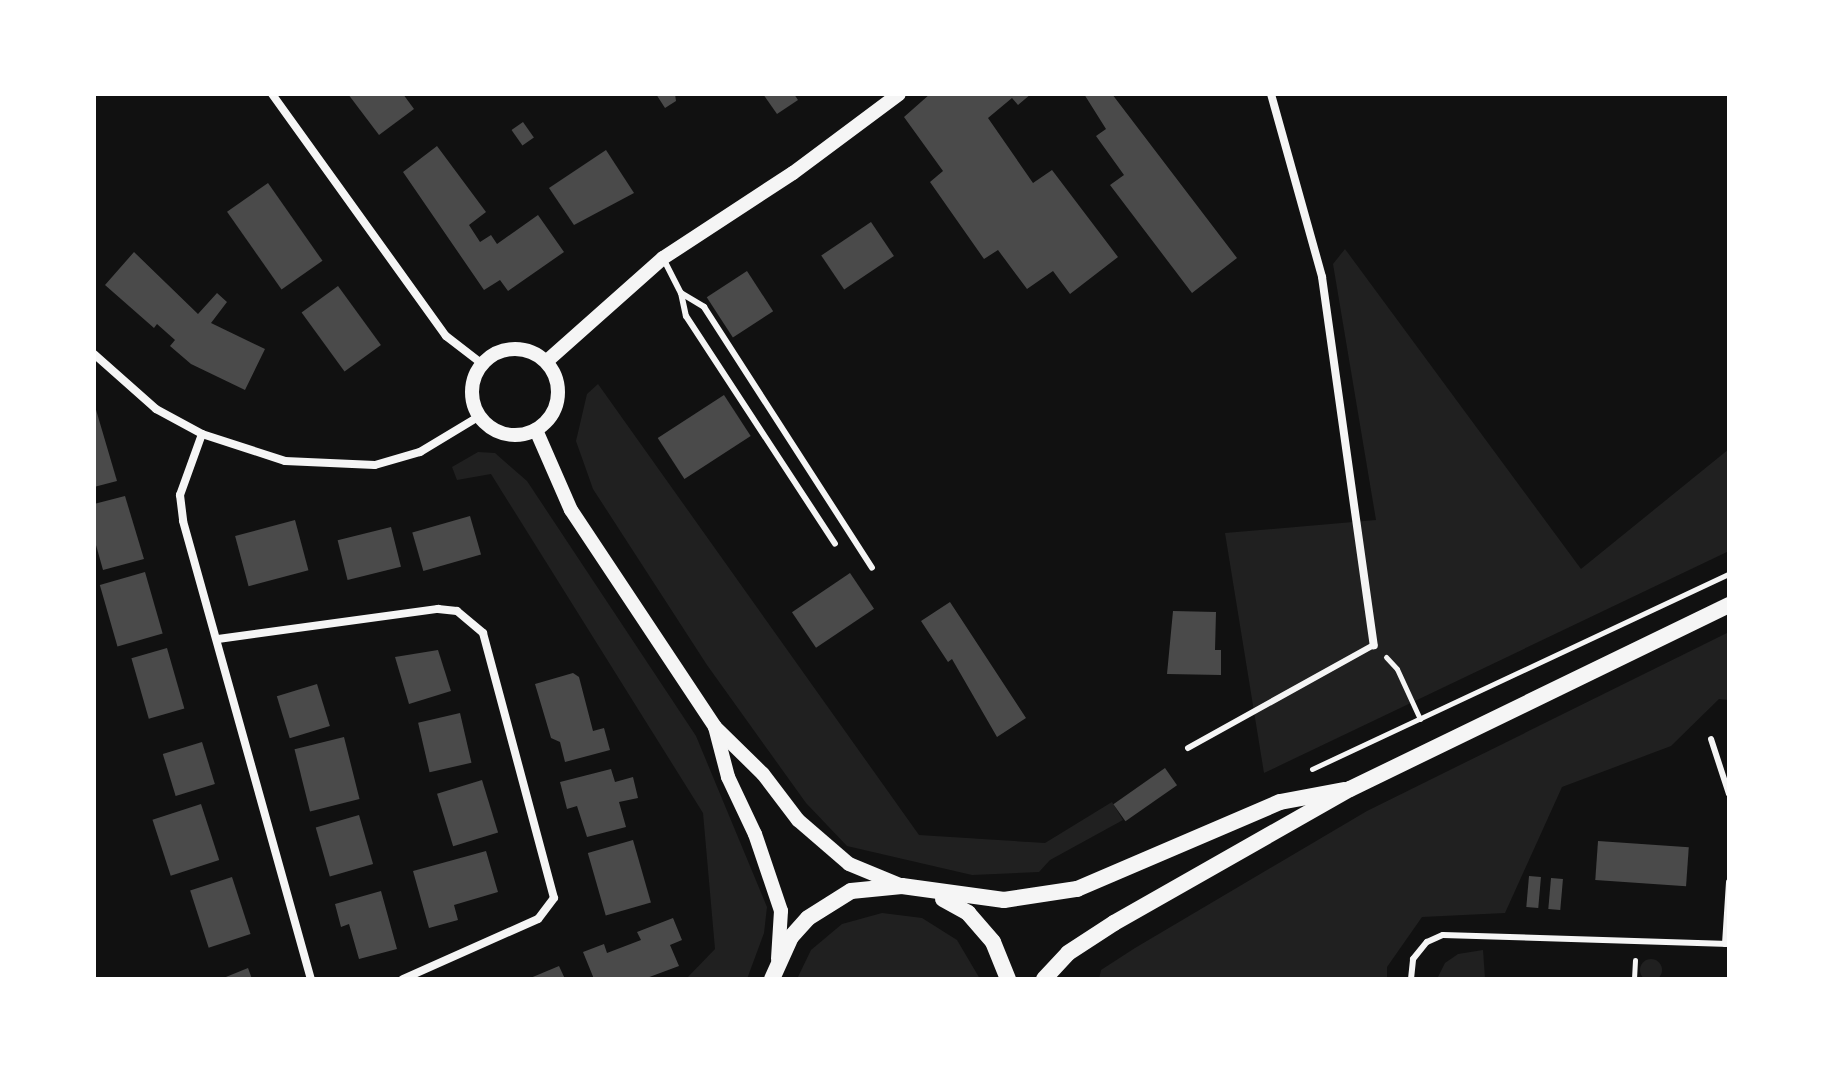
<!DOCTYPE html>
<style>
body{margin:0}
#map{position:relative;width:1823px;height:1073px;overflow:hidden;background:#111;font-family:"Zilla Slab",serif}
div>[style]{position:absolute}
.green>*{inset:0;background:#202020}
.round{border-radius:50%}
.building>*{inset:0;background:#4a4a4a;transform-origin:0 0}
.path>*{height:5px;margin:-2.5px;padding:0 2.5px;transform-origin:2.5px;border-radius:2.5px;background:#f5f5f5}
.service>*{height:6px;margin:-3px;padding:0 3px;transform-origin:3px;border-radius:3px;background:#f5f5f5}
.minor>*{height:8px;margin:-4px;padding:0 4px;transform-origin:4px;border-radius:4px;background:#f5f5f5}
.tertiary>*{height:14px;margin:-7px;padding:0 7px;transform-origin:7px;border-radius:7px;background:#f5f5f5}
.tertiary>.ring{margin:-7px;padding:0;box-sizing:content-box;background:none;border:14px solid #f5f5f5;border-radius:50%}
.secondary>*{height:16px;margin:-8px;padding:0 8px;transform-origin:8px;border-radius:8px;background:#f5f5f5}
span{translate:-50% -50%;white-space:nowrap;text-align:center;line-height:1.15;-webkit-text-stroke:8px #fff;paint-order:stroke}
.frame{position:absolute;inset:0;border:96px solid #fff;pointer-events:none}
</style>
<div id="map">
<div class="green">
<i style="clip-path:polygon(1345px 249px,1581px 569px,1729px 449px,1729px 551px,1264px 773px,1225px 533px,1376px 520px,1333px 264px)"></i>
<i style="clip-path:polygon(598px 384px,919px 835px,1045px 843px,1112px 802px,1123px 820px,1050px 860px,1039px 872px,972px 875px,847px 846px,806px 803px,707px 665px,593px 489px,576px 441px,587px 394px)"></i>
<i style="clip-path:polygon(478px 452px,495px 453px,527px 481px,696px 736px,767px 907px,764px 933px,747px 979px,686px 979px,715px 949px,703px 813px,491px 474px,457px 480px,452px 467px)"></i>
<i style="clip-path:polygon(1729px 632px,1729px 700px,1719px 699px,1671px 746px,1562px 787px,1505px 913px,1422px 917px,1387px 967px,1387px 979px,1099px 979px,1101px 970px,1135px 948px,1367px 811px)"></i>
<i style="clip-path:polygon(882px 913px,922px 918px,957px 940px,980px 979px,797px 979px,811px 950px,842px 924px)"></i>
<i style="clip-path:polygon(1483px 950px,1485px 979px,1437px 979px,1445px 963px,1458px 954px)"></i>
<i class="round" style="left:1640px;top:959px;width:22px;height:22px"></i>
</div>
<div class="building">
<i style="clip-path:polygon(348px 94px,403px 94px,414px 109px,379px 135px)"></i>
<i style="clip-path:polygon(656px 94px,675px 94px,676px 101px,665px 108px)"></i>
<i style="clip-path:polygon(763px 94px,794px 94px,798px 100px,777px 114px)"></i>
<i style="clip-path:polygon(930px 94px,1031px 94px,1018px 105px,1012px 98px,988px 118px,1033px 183px,1052px 170px,1118px 257px,1070px 294px,1053px 271px,1027px 289px,998px 250px,984px 259px,930px 182px,943px 171px,904px 117px)"></i>
<i style="clip-path:polygon(1084px 94px,1112px 94px,1237px 258px,1192px 293px,1110px 185px,1124px 175px,1096px 136px,1106px 129px)"></i>
<i style="left:523px;top:122px;width:19px;height:14px;rotate:55deg"></i>
<i style="clip-path:polygon(437px 146px,486px 212px,469px 225px,480px 242px,491px 235px,497px 244px,538px 215px,564px 252px,508px 291px,500px 280px,484px 290px,403px 172px)"></i>
<i style="clip-path:polygon(606px 150px,634px 193px,574px 225px,549px 188px)"></i>
<i style="left:268px;top:183px;width:95px;height:50px;rotate:55deg"></i>
<i style="left:871px;top:222px;width:41px;height:60px;rotate:56deg"></i>
<i style="clip-path:polygon(134px 252px,198px 314px,217px 293px,227px 302px,211px 323px,265px 349px,245px 390px,191px 364px,170px 346px,175px 340px,157px 324px,154px 328px,105px 285px)"></i>
<i style="left:747px;top:271px;width:48px;height:48px;rotate:57deg"></i>
<i style="left:338px;top:286px;width:73px;height:45px;rotate:54deg"></i>
<i style="left:724px;top:395px;width:49px;height:79px;rotate:57deg"></i>
<i style="clip-path:polygon(94px 403px,117px 481px,94px 487px)"></i>
<i style="clip-path:polygon(125px 496px,144px 559px,103px 570px,94px 538px,94px 504px)"></i>
<i style="left:470px;top:516px;width:40px;height:60px;rotate:74deg"></i>
<i style="left:295px;top:520px;width:52px;height:62px;rotate:75deg"></i>
<i style="left:391px;top:527px;width:41px;height:55px;rotate:76deg"></i>
<i style="left:145px;top:572px;width:64px;height:47px;rotate:74deg"></i>
<i style="left:850px;top:573px;width:43px;height:70px;rotate:56deg"></i>
<i style="clip-path:polygon(950px 602px,1026px 718px,997px 737px,952px 659px,948px 662px,921px 621px)"></i>
<i style="clip-path:polygon(1173px 611px,1216px 612px,1215px 650px,1221px 650px,1221px 675px,1167px 674px)"></i>
<i style="left:167px;top:648px;width:63px;height:37px;rotate:74deg"></i>
<i style="clip-path:polygon(438px 650px,451px 691px,409px 704px,395px 657px)"></i>
<i style="clip-path:polygon(573px 673px,579px 677px,593px 731px,604px 728px,610px 750px,565px 762px,560px 742px,551px 738px,535px 684px)"></i>
<i style="left:317px;top:684px;width:44px;height:42px;rotate:73deg"></i>
<i style="left:460px;top:713px;width:51px;height:43px;rotate:77deg"></i>
<i style="left:344px;top:737px;width:64px;height:51px;rotate:76deg"></i>
<i style="left:202px;top:742px;width:44px;height:41px;rotate:73deg"></i>
<i style="left:1165px;top:768px;width:21px;height:63px;rotate:55deg"></i>
<i style="clip-path:polygon(611px 769px,615px 782px,633px 777px,638px 798px,619px 802px,626px 827px,587px 837px,577px 806px,567px 809px,560px 782px)"></i>
<i style="left:482px;top:780px;width:55px;height:47px;rotate:73deg"></i>
<i style="left:201px;top:804px;width:59px;height:51px;rotate:72deg"></i>
<i style="left:359px;top:815px;width:51px;height:45px;rotate:74deg"></i>
<i style="left:633px;top:840px;width:65px;height:47px;rotate:74deg"></i>
<i style="left:1598px;top:841px;width:91px;height:39px;rotate:4deg"></i>
<i style="clip-path:polygon(486px 851px,498px 892px,454px 905px,458px 920px,429px 928px,413px 871px)"></i>
<i style="left:1529px;top:876px;width:12px;height:31px;rotate:5deg"></i>
<i style="left:232px;top:877px;width:60px;height:44px;rotate:72deg"></i>
<i style="left:1551px;top:878px;width:12px;height:31px;rotate:5deg"></i>
<i style="clip-path:polygon(381px 891px,397px 949px,359px 959px,349px 924px,341px 927px,335px 904px)"></i>
<i style="clip-path:polygon(673px 918px,682px 940px,670px 945px,679px 966px,644px 979px,594px 979px,583px 952px,604px 944px,607px 953px,641px 940px,637px 932px)"></i>
<i style="clip-path:polygon(559px 966px,565px 979px,528px 979px)"></i>
<i style="clip-path:polygon(248px 968px,252px 979px,221px 979px)"></i>
</div>
<div class="path">
<i style="left:1386px;top:657px;width:16px;rotate:47deg"></i>
<i style="left:1397px;top:669px;width:55px;rotate:65.3deg"></i>
<i style="left:1312px;top:769px;width:460px;rotate:-25.1deg"></i>
<i style="left:1634px;top:979px;width:19px;rotate:-87deg"></i>
</div>
<div class="service">
<i style="left:663px;top:258px;width:39px;rotate:63deg"></i>
<i style="left:681px;top:293px;width:27px;rotate:31deg"></i>
<i style="left:704px;top:307px;width:310px;rotate:57.2deg"></i>
<i style="left:681px;top:293px;width:24px;rotate:78deg"></i>
<i style="left:686px;top:316px;width:272px;rotate:56.8deg"></i>
<i style="left:1711px;top:739px;width:58px;rotate:71.9deg"></i>
<i style="left:1188px;top:748px;width:213px;rotate:-29deg"></i>
<i style="left:1725px;top:944px;width:62px;rotate:-86.3deg"></i>
<i style="left:1411px;top:979px;width:20px;rotate:-84deg"></i>
<i style="left:1413px;top:959px;width:22px;rotate:-51deg"></i>
<i style="left:1427px;top:942px;width:17px;rotate:-24deg"></i>
<i style="left:1443px;top:935px;width:286px;rotate:1.8deg"></i>
</div>
<div class="minor">
<i style="left:272px;top:94px;width:298px;rotate:54.3deg"></i>
<i style="left:446px;top:336px;width:44px;rotate:37.6deg"></i>
<i style="left:1271px;top:94px;width:190px;rotate:74.4deg"></i>
<i style="left:1322px;top:277px;width:372px;rotate:82deg"></i>
<i style="left:94px;top:354px;width:83px;rotate:41.6deg"></i>
<i style="left:156px;top:409px;width:52px;rotate:28.5deg"></i>
<i style="left:202px;top:434px;width:87px;rotate:18deg"></i>
<i style="left:285px;top:461px;width:90px;rotate:2.5deg"></i>
<i style="left:375px;top:465px;width:47px;rotate:-16.1deg"></i>
<i style="left:420px;top:452px;width:68px;rotate:-31.1deg"></i>
<i style="left:202px;top:434px;width:65px;rotate:109.8deg"></i>
<i style="left:180px;top:495px;width:26px;rotate:83deg"></i>
<i style="left:183px;top:521px;width:476px;rotate:74.4deg"></i>
<i style="left:218px;top:639px;width:222px;rotate:-7.8deg"></i>
<i style="left:438px;top:609px;width:19px;rotate:6deg"></i>
<i style="left:457px;top:611px;width:34px;rotate:40deg"></i>
<i style="left:483px;top:633px;width:274px;rotate:75deg"></i>
<i style="left:554px;top:898px;width:26px;rotate:127deg"></i>
<i style="left:538px;top:919px;width:148px;rotate:156deg"></i>
</div>
<div class="tertiary">
<i class="ring" style="left:472px;top:349px;width:72px;height:72px"></i>
<i style="left:547px;top:361px;width:155px;rotate:-41.6deg"></i>
<i style="left:663px;top:258px;width:155px;rotate:-33.2deg"></i>
<i style="left:793px;top:173px;width:132px;rotate:-36.7deg"></i>
<i style="left:536px;top:430px;width:87px;rotate:66.4deg"></i>
<i style="left:571px;top:510px;width:260px;rotate:56.4deg"></i>
<i style="left:715px;top:727px;width:67px;rotate:44.4deg"></i>
<i style="left:763px;top:774px;width:58px;rotate:52.7deg"></i>
<i style="left:798px;top:820px;width:67px;rotate:40.8deg"></i>
<i style="left:849px;top:864px;width:57px;rotate:22.5deg"></i>
<i style="left:715px;top:727px;width:52px;rotate:75.4deg"></i>
<i style="left:728px;top:777px;width:63px;rotate:64.7deg"></i>
<i style="left:755px;top:834px;width:81px;rotate:71.3deg"></i>
<i style="left:781px;top:911px;width:48px;rotate:93.6deg"></i>
</div>
<div class="secondary">
<i style="left:943px;top:899px;width:29px;rotate:29deg"></i>
<i style="left:968px;top:913px;width:38px;rotate:49deg"></i>
<i style="left:993px;top:942px;width:40px;rotate:68deg"></i>
<i style="left:772px;top:979px;width:46px;rotate:-65.7deg"></i>
<i style="left:791px;top:937px;width:25px;rotate:-48deg"></i>
<i style="left:808px;top:918px;width:51px;rotate:-32.1deg"></i>
<i style="left:851px;top:891px;width:51px;rotate:-5.6deg"></i>
<i style="left:902px;top:886px;width:103px;rotate:7.8deg"></i>
<i style="left:1004px;top:900px;width:74px;rotate:-8.6deg"></i>
<i style="left:1077px;top:889px;width:221px;rotate:-23.2deg"></i>
<i style="left:1280px;top:802px;width:65px;rotate:-10.6deg"></i>
<i style="left:1044px;top:979px;width:35px;rotate:-47deg"></i>
<i style="left:1068px;top:953px;width:55px;rotate:-33.1deg"></i>
<i style="left:1114px;top:923px;width:271px;rotate:-29.6deg"></i>
<i style="left:1350px;top:789px;width:421px;rotate:-25.9deg"></i>
</div>
<div class="frame"></div>
</div>
